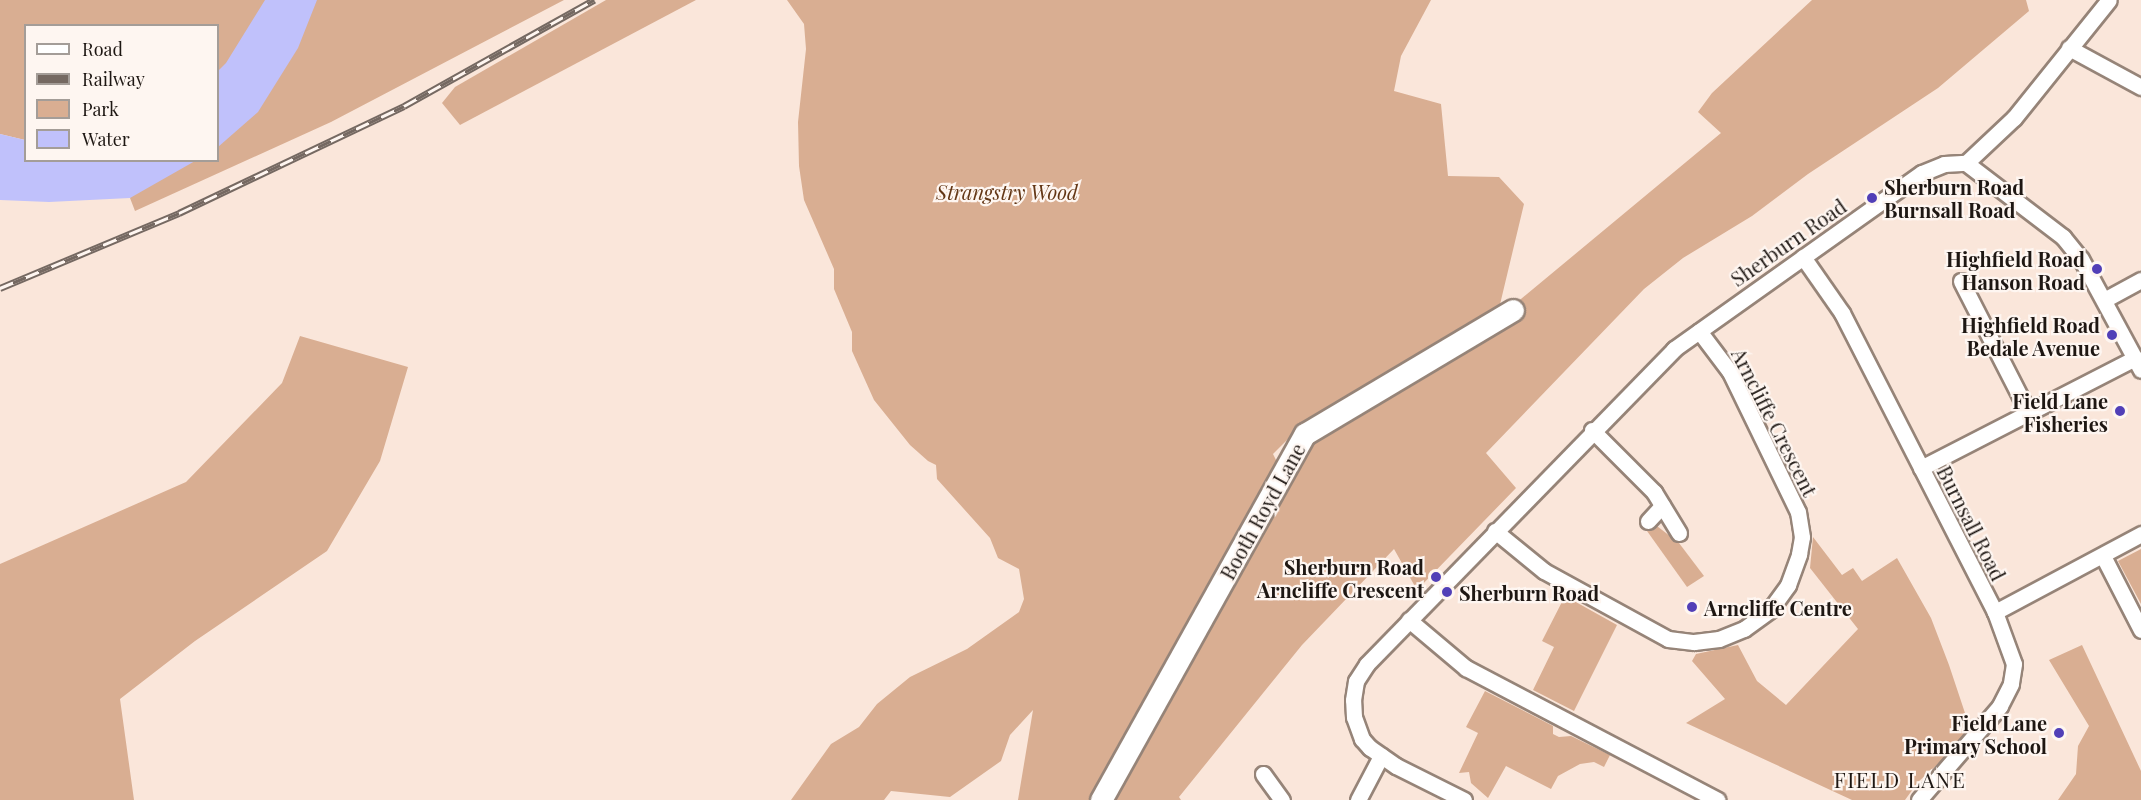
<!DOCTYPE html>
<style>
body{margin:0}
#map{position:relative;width:2141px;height:800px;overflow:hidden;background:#fae6da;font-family:"Playfair Display",serif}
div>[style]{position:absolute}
.green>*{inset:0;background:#d9ae92}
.water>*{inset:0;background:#c0c1fb}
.roads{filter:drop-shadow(2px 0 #968478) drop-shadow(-2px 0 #968478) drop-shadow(0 2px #968478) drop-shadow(0 -2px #968478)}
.street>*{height:15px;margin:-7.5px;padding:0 7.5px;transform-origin:7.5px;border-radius:7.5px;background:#fff}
.secondary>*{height:21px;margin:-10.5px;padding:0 10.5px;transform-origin:10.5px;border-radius:10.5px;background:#fff}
.rail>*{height:7px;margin-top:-3.5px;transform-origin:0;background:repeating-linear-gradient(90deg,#fef6f1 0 14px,#756962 0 28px);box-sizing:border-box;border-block:2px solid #756962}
.dots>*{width:16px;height:16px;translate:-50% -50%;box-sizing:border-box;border:3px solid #fef6f1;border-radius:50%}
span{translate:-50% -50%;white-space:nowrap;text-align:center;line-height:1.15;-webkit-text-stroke:4.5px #fef6f1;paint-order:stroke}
.poi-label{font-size:20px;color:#1e1713;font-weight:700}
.left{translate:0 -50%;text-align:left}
.right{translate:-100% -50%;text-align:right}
.park-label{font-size:20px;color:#633615;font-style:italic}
.street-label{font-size:20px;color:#1e1713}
.neighbourhood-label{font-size:21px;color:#1e1713;letter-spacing:1.5px}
.legend{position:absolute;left:24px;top:24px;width:195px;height:138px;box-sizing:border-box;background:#fef6f1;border:2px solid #a49d98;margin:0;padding:8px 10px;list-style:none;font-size:18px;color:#1e1713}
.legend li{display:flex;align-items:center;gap:12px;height:30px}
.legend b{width:30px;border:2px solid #a49d98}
</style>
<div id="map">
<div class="green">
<i style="clip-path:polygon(0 0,564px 0,331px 122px,135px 211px,130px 198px,133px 161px,218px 160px,218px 26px,26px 26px,25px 140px,0 134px)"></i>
<i style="clip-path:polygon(606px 0,696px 0,460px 125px,442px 103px,455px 87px)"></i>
<i style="clip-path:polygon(787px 0,1431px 0,1401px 56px,1394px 91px,1441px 104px,1448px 176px,1499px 177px,1524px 204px,1497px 317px,1400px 365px,1299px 428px,1273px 454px,1283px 474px,1298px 464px,1314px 438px,1386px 391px,1499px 327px,1515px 304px,1721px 133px,1698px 112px,1712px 93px,1812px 0,2026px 0,2029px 11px,1938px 88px,1808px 174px,1752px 216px,1683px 258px,1644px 289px,1486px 453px,1516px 488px,1417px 590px,1394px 549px,1302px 645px,1179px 797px,1181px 800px,1107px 800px,1171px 686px,1165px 685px,1158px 697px,1153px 697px,1093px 800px,1018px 800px,1033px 710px,1010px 735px,1001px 761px,950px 797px,891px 791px,884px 800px,791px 800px,831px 744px,859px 727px,877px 704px,910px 677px,967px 649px,1019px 612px,1024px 599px,1019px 569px,998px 558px,990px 538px,937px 479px,936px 465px,928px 461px,910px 445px,874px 400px,852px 351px,852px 332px,834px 289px,834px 269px,804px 200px,799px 166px,798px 122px,806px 49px,804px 24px)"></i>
<i style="clip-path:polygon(300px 336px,408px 367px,380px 461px,327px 551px,195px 641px,120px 699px,134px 800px,0 800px,0 564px,186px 482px,282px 383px)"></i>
<i style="clip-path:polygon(1653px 523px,1679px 543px,1704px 576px,1687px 587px,1647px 531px)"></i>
<i style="clip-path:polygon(1813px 537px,1842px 575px,1853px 568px,1862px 581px,1897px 558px,1931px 618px,1949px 665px,1965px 713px,1964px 734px,1949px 754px,1918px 782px,1905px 800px,1852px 800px,1686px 723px,1725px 699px,1692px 661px,1696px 654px,1738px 645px,1757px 681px,1786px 705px,1858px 629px,1810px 568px)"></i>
<i style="clip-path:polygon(2141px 549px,2141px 604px,2118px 561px)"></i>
<i style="clip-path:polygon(1565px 596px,1617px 625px,1574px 711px,1533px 690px,1554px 647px,1542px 641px)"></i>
<i style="clip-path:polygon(2082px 645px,2141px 771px,2141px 800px,2058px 800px,2076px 774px,2078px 746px,2089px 726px,2049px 660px)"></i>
<i style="clip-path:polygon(1485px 691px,1553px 726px,1553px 734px,1559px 737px,1571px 736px,1610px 755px,1604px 767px,1594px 762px,1580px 764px,1558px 776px,1551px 789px,1506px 766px,1488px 798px,1471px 783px,1469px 772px,1459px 773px,1478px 733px,1466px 727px)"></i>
</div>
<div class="water">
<i style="clip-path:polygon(265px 0,317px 0,298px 48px,258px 112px,218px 147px,218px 71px,226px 63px)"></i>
<i style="clip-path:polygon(0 134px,25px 140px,26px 160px,195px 161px,130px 198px,49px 202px,0 200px)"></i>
</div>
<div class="roads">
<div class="street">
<i style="left:2069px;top:48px;width:82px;rotate:28.4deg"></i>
<i style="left:1966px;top:163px;width:66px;rotate:-43.2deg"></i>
<i style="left:2014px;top:118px;width:151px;rotate:-51.2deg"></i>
<i style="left:1803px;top:257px;width:68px;rotate:55.1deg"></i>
<i style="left:1842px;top:313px;width:336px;rotate:62.9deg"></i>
<i style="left:1995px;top:612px;width:55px;rotate:69.9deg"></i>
<i style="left:2014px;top:664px;width:20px;rotate:99deg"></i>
<i style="left:2011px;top:684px;width:25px;rotate:117deg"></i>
<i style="left:2000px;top:706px;width:124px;rotate:130.8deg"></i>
<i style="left:1961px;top:281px;width:147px;rotate:62.9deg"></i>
<i style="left:2104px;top:300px;width:42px;rotate:-28.4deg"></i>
<i style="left:1592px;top:430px;width:88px;rotate:45deg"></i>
<i style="left:1654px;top:492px;width:48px;rotate:58.6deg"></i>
<i style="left:1921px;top:468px;width:241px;rotate:-27.2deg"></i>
<i style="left:1648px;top:521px;width:21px;rotate:-47deg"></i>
<i style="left:1495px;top:531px;width:63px;rotate:39.2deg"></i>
<i style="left:1544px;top:571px;width:141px;rotate:28.7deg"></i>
<i style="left:1668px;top:639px;width:26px;rotate:7deg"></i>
<i style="left:1694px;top:642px;width:25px;rotate:-7deg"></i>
<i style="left:1719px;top:639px;width:27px;rotate:-22deg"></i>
<i style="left:1744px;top:629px;width:32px;rotate:-36deg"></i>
<i style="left:1770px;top:610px;width:31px;rotate:-54deg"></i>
<i style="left:1788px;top:585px;width:33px;rotate:-70deg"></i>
<i style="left:1799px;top:554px;width:17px;rotate:-80deg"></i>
<i style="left:1802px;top:537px;width:25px;rotate:-99deg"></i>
<i style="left:1798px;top:512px;width:156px;rotate:-115.9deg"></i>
<i style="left:1730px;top:372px;width:51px;rotate:-127.1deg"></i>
<i style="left:2103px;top:556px;width:83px;rotate:62.8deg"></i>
<i style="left:1995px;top:612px;width:166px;rotate:-28.1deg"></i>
<i style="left:1409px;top:620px;width:75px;rotate:40.1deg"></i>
<i style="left:1466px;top:668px;width:284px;rotate:27.7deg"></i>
<i style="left:1263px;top:774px;width:32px;rotate:54deg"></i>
<i style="left:1358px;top:800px;width:50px;rotate:-62.4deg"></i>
<i style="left:1464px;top:800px;width:76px;rotate:-153.4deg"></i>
<i style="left:1396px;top:766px;width:32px;rotate:-145deg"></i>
<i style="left:1370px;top:748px;width:12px;rotate:-132deg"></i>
<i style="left:1362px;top:739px;width:23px;rotate:-110deg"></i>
<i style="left:1354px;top:717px;width:17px;rotate:-93deg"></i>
<i style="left:1353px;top:700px;width:19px;rotate:-81deg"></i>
<i style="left:1356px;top:681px;width:20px;rotate:-57deg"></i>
<i style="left:1367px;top:664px;width:440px;rotate:-45.7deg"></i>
<i style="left:1674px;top:349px;width:304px;rotate:-35.4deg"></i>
<i style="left:1922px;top:173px;width:24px;rotate:-22deg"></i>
<i style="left:1944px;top:164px;width:22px;rotate:-3deg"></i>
<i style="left:1966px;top:163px;width:122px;rotate:37.3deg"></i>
<i style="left:2063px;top:237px;width:28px;rotate:51deg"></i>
<i style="left:2081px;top:259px;width:126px;rotate:61.6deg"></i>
</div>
<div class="secondary">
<i style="left:1101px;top:800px;width:419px;rotate:-60.9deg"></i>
<i style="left:1305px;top:434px;width:242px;rotate:-30.8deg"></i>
</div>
</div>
<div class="rail">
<i style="left:0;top:288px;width:194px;rotate:-22.7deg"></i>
<i style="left:179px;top:213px;width:249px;rotate:-25.4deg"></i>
<i style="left:404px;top:106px;width:218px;rotate:-29.2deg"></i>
</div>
<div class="dots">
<i style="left:1872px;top:198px;background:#513fb7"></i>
<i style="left:2097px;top:269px;background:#513fb7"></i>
<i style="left:2112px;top:335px;background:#513fb7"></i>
<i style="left:2120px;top:411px;background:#513fb7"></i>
<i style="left:1436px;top:577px;background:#513fb7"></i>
<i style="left:1447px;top:592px;background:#513fb7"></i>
<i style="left:1692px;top:607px;background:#513fb7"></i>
<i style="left:2059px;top:733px;background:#513fb7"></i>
</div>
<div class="poi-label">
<span class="left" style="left:1884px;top:198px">Sherburn Road<br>Burnsall Road</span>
<span class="right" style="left:2085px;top:270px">Highfield Road<br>Hanson Road</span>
<span class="right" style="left:2100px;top:336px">Highfield Road<br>Bedale Avenue</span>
<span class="right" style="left:2108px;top:412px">Field Lane<br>Fisheries</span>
<span class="right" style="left:1424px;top:578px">Sherburn Road<br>Arncliffe Crescent</span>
<span class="left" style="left:1459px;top:592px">Sherburn Road</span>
<span class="left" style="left:1704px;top:607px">Arncliffe Centre</span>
<span class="right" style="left:2047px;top:734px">Field Lane<br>Primary School</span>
</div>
<div class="park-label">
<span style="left:1007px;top:191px">Strangstry Wood</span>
</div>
<div class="street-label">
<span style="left:1788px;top:242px;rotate:-35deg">Sherburn Road</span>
<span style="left:1775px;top:422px;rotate:63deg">Arncliffe Crescent</span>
<span style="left:1262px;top:511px;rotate:-61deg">Booth Royd Lane</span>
<span style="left:1972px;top:523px;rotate:63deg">Burnsall Road</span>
</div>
<div class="neighbourhood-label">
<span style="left:1900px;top:779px">FIELD LANE</span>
</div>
<ul class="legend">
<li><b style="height:8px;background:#fff"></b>Road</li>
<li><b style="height:8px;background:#756962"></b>Railway</li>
<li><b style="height:16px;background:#d9ae92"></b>Park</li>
<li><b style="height:16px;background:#c0c1fb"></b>Water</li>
</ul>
</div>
